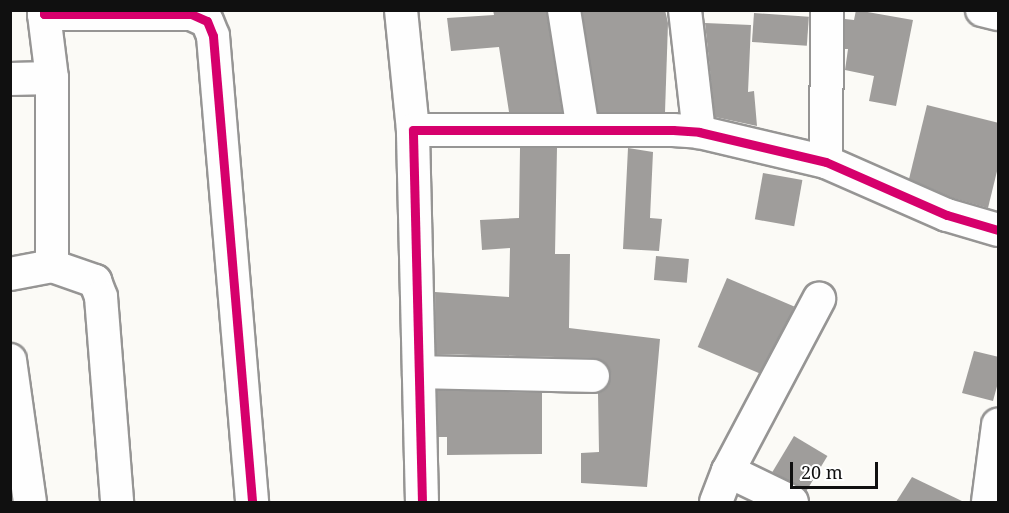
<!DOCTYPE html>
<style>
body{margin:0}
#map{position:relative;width:1009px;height:513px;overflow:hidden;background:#fbfaf6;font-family:"Noto Serif",serif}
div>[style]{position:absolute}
.building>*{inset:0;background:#9f9d9b;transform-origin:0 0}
.roads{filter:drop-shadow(2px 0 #969594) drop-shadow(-2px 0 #969594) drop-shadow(0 2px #969594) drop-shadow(0 -2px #969594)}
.minor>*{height:32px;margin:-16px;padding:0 16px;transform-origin:16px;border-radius:16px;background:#fefefe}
.cycleway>*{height:9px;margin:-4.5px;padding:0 4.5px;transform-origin:4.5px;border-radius:4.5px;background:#d6006c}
span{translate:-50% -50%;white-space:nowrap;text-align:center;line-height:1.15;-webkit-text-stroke:6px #fff;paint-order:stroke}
.frame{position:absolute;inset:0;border:12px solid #101010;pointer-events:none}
.scale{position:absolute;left:790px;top:462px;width:88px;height:27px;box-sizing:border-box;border:3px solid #101010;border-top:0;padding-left:8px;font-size:18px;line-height:21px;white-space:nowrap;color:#101010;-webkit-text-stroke:4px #fff;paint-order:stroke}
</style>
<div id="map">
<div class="building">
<i style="clip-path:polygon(493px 10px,546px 10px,562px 112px,509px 112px,499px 47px,451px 51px,447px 18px,494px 15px)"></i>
<i style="clip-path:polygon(582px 10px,665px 10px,668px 23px,665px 112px,598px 112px)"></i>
<i style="clip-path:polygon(856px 10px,913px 20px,896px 106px,869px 101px,874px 76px,845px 70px,848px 49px,845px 49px,845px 19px,854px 20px)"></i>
<i style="left:754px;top:13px;width:55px;height:29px;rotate:4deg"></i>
<i style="clip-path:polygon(705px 23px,751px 25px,748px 92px,754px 91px,757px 126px,715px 117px)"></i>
<i style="clip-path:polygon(927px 105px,999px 123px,999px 163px,988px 208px,953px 198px,909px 179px)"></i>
<i style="clip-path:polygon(520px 148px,557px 148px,555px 254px,570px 254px,569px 328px,660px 339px,647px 487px,581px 483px,581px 453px,599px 452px,598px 393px,608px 386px,611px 377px,609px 368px,603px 361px,593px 358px,436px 354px,435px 292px,509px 297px,510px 248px,482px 250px,480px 220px,519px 218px)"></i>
<i style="clip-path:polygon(628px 148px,653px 152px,650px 218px,662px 219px,659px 251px,623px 249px)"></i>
<i style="left:763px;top:173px;width:40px;height:47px;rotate:10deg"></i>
<i style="left:656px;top:256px;width:33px;height:24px;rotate:5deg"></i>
<i style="left:727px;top:278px;width:73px;height:75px;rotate:23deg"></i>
<i style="clip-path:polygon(974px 351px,999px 357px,999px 379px,993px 401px,962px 393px)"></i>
<i style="clip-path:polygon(437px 390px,542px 393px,542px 454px,447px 455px,447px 437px,438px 437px)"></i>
<i style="left:794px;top:436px;width:39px;height:42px;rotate:31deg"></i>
<i style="clip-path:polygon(912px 477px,964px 502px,896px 502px)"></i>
</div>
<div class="roads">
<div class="minor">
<i style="left:44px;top:10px;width:4px;rotate:90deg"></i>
<i style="left:44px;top:14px;width:147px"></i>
<i style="left:191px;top:14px;width:17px;rotate:24deg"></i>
<i style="left:207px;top:21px;width:16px;rotate:68deg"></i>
<i style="left:213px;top:36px;width:468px;rotate:85.2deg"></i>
<i style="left:401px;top:10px;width:121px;rotate:84.3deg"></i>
<i style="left:564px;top:10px;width:121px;rotate:81deg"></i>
<i style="left:685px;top:10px;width:123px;rotate:83.5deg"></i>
<i style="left:982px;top:10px;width:16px;rotate:14deg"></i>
<i style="left:44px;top:14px;width:64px;rotate:82.9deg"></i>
<i style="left:52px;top:78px;width:188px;rotate:90deg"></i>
<i style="left:52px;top:266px;width:46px;rotate:19.2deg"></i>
<i style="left:95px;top:281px;width:17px;rotate:69deg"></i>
<i style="left:101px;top:297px;width:206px;rotate:85.5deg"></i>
<i style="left:10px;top:79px;width:42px;rotate:-1.4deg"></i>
<i style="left:826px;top:162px;width:152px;rotate:-89.6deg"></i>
<i style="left:10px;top:274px;width:43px;rotate:-10.8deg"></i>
<i style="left:10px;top:360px;width:143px;rotate:82deg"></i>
<i style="left:419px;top:372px;width:174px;rotate:1.3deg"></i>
<i style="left:728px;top:471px;width:195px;rotate:-62.1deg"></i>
<i style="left:422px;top:502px;width:372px;rotate:-91.4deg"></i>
<i style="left:413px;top:130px;width:260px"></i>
<i style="left:673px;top:130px;width:26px;rotate:4deg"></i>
<i style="left:699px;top:132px;width:130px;rotate:13.3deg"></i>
<i style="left:826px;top:162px;width:132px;rotate:23.7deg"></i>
<i style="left:947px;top:215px;width:53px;rotate:16.4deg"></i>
<i style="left:716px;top:502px;width:33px;rotate:-69deg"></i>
<i style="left:728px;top:471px;width:71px;rotate:25.8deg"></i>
<i style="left:988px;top:502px;width:78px;rotate:-82.6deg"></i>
</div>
</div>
<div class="cycleway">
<i style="left:44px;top:10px;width:4px;rotate:90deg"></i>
<i style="left:44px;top:14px;width:147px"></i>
<i style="left:191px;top:14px;width:17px;rotate:24deg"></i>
<i style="left:207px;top:21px;width:16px;rotate:68deg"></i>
<i style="left:213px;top:36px;width:468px;rotate:85.2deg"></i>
<i style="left:422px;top:502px;width:372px;rotate:-91.4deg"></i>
<i style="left:413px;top:130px;width:260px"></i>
<i style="left:673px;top:130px;width:26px;rotate:4deg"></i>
<i style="left:699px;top:132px;width:130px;rotate:13.3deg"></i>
<i style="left:826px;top:162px;width:132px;rotate:23.7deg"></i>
<i style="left:947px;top:215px;width:53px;rotate:16.4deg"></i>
</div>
<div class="frame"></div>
<div class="scale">20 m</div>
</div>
